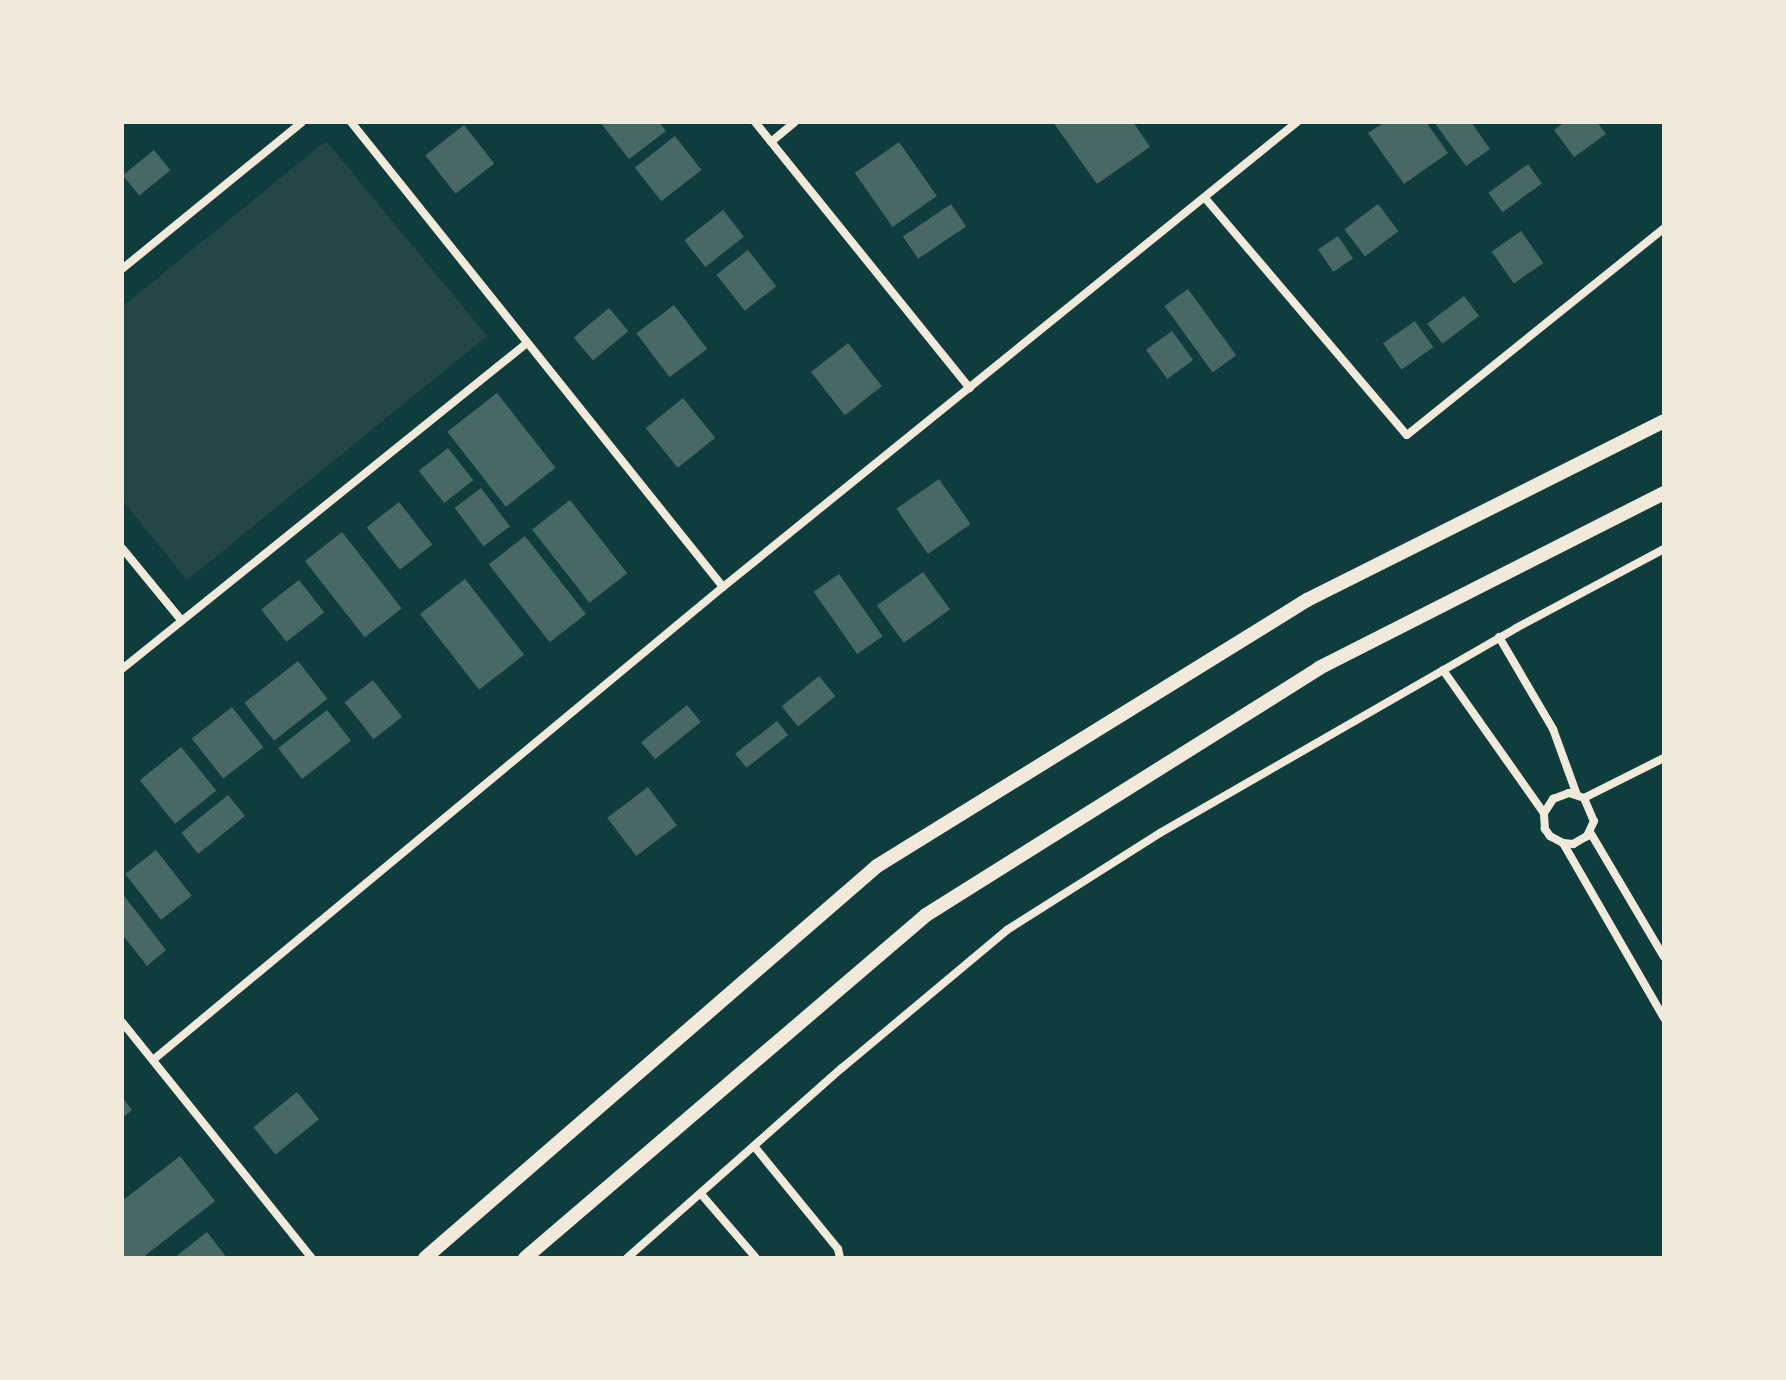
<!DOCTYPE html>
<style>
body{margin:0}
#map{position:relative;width:1786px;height:1380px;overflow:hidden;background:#0f3d3e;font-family:"Golos Text",sans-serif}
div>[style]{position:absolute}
.green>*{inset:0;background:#244646}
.building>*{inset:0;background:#486865;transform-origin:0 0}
.minor>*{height:8px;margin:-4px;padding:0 4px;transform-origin:4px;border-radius:4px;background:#f1e9da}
.tertiary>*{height:14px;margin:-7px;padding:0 7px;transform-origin:7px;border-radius:7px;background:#f1e9da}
span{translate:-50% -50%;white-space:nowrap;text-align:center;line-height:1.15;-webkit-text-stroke:8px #f1e9da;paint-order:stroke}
.frame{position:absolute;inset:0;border:124px solid #f1e9da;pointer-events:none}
</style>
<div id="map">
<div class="green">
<i style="clip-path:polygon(326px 141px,487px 336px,187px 580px,122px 500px,122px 307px)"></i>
</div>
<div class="building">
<i style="clip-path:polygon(600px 122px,659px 122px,666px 131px,629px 159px)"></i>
<i style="clip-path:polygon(1053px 122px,1133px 122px,1150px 147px,1097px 184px)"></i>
<i style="clip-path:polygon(1385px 122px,1426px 122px,1448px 153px,1404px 184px,1368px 133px)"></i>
<i style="clip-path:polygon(1434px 122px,1471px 122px,1490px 149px,1466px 166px)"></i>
<i style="clip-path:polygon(1565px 122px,1597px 122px,1606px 134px,1574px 157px,1554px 130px)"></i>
<i style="left:464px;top:125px;width:49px;height:49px;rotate:52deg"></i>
<i style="left:675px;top:136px;width:43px;height:51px;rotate:52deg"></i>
<i style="left:899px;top:142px;width:66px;height:54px;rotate:55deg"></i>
<i style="left:154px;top:150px;width:26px;height:40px;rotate:51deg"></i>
<i style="left:1528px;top:164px;width:24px;height:49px;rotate:54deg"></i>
<i style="left:951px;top:204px;width:27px;height:58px;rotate:56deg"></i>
<i style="left:1378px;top:204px;width:34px;height:42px;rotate:53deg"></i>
<i style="left:723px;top:210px;width:34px;height:49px;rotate:52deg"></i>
<i style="left:1521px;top:231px;width:39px;height:36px;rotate:55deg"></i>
<i style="left:1338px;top:236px;width:27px;height:24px;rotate:56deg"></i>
<i style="left:748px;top:250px;width:46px;height:40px;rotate:52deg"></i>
<i style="left:1188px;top:289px;width:82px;height:29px;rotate:54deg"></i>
<i style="left:1464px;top:296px;width:25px;height:46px;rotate:53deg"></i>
<i style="left:674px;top:305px;width:55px;height:47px;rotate:53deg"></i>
<i style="left:609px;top:308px;width:30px;height:46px;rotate:50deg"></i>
<i style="left:1415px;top:321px;width:32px;height:39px;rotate:55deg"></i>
<i style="left:1172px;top:331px;width:36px;height:32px;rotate:54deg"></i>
<i style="left:848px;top:343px;width:55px;height:47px;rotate:52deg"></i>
<i style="left:497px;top:393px;width:95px;height:63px;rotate:52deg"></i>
<i style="left:683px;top:398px;width:51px;height:48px;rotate:51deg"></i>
<i style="left:448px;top:448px;width:41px;height:37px;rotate:52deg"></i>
<i style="left:939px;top:479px;width:55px;height:52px;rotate:55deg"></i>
<i style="left:481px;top:488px;width:48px;height:33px;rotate:53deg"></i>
<i style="left:570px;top:500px;width:93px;height:48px;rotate:52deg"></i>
<i style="left:399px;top:502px;width:54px;height:41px;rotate:52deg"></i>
<i style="left:342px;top:532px;width:97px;height:47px;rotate:52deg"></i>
<i style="left:525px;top:536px;width:99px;height:46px;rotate:52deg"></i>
<i style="left:923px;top:572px;width:46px;height:57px;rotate:54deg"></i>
<i style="left:839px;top:574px;width:76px;height:31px;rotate:55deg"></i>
<i style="left:465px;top:579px;width:96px;height:57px;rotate:52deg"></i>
<i style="left:299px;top:580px;width:41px;height:48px;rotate:52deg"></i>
<i style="left:298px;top:661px;width:48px;height:68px;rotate:52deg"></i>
<i style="left:819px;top:676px;width:26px;height:48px;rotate:51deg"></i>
<i style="left:373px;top:680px;width:47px;height:36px;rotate:52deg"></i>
<i style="left:687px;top:705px;width:22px;height:59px;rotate:51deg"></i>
<i style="left:232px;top:707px;width:51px;height:51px;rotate:52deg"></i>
<i style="left:327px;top:710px;width:39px;height:62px;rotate:52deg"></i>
<i style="left:777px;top:721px;width:18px;height:53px;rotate:52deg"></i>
<i style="left:181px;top:747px;width:56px;height:53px;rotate:51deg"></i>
<i style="left:648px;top:787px;width:48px;height:51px;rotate:53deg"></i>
<i style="left:228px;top:795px;width:27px;height:60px;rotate:51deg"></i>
<i style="left:156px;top:850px;width:58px;height:39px;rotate:52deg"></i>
<i style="clip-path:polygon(122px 893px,166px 950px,147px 966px,122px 934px)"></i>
<i style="left:297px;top:1092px;width:35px;height:56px;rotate:51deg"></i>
<i style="clip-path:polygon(122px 1097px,132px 1110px,122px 1118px)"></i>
<i style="clip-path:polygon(180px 1156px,215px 1201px,142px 1258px,122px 1258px,122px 1201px)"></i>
<i style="clip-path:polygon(207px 1232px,227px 1258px,174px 1258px)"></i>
</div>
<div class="minor">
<i style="left:351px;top:122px;width:595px;rotate:51.34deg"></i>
<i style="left:755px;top:122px;width:342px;rotate:51.1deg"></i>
<i style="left:771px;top:142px;width:31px;rotate:-40deg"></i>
<i style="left:1205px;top:198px;width:311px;rotate:49.6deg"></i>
<i style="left:1407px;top:435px;width:330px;rotate:-38.8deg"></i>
<i style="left:122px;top:269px;width:232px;rotate:-39.2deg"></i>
<i style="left:122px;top:548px;width:94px;rotate:50.6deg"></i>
<i style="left:1499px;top:637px;width:107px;rotate:59.6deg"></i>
<i style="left:1553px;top:729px;width:70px;rotate:70deg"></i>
<i style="left:122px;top:669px;width:520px;rotate:-38.83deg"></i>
<i style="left:1443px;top:670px;width:175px;rotate:54.8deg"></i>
<i style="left:1584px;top:798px;width:25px;rotate:67deg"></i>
<i style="left:1594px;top:821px;width:17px;rotate:115deg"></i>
<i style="left:1587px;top:836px;width:16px;rotate:150deg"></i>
<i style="left:1573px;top:844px;width:10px;rotate:-174deg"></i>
<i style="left:1563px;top:843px;width:15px;rotate:-152deg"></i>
<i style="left:1550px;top:836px;width:9px;rotate:-126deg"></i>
<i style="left:1545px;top:829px;width:16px;rotate:-94deg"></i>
<i style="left:1544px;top:813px;width:17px;rotate:-57deg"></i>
<i style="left:1553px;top:799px;width:17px;rotate:-21deg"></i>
<i style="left:1569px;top:793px;width:16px;rotate:18deg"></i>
<i style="left:1584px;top:798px;width:89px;rotate:-26.6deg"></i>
<i style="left:1590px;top:832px;width:145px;rotate:59.4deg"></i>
<i style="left:1563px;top:843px;width:202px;rotate:60deg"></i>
<i style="left:122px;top:1022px;width:303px;rotate:51.2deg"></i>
<i style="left:153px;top:1060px;width:741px;rotate:-39.69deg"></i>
<i style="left:723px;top:587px;width:739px;rotate:-39.01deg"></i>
<i style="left:754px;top:1146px;width:133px;rotate:50.8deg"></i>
<i style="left:838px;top:1249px;width:9px;rotate:77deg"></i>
<i style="left:701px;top:1194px;width:84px;rotate:49.3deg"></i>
<i style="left:627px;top:1258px;width:287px;rotate:-41.5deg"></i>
<i style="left:842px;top:1068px;width:215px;rotate:-39.9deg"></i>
<i style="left:1007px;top:930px;width:181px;rotate:-32.4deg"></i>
<i style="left:1160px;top:833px;width:411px;rotate:-29.9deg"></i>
<i style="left:1516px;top:628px;width:168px;rotate:-28.1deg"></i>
</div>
<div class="tertiary">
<i style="left:425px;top:1258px;width:598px;rotate:-40.93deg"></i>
<i style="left:877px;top:866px;width:506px;rotate:-31.74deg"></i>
<i style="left:1307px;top:600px;width:399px;rotate:-26.6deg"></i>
<i style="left:525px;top:1258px;width:528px;rotate:-40.54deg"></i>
<i style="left:926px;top:915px;width:464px;rotate:-32.1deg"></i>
<i style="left:1319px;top:668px;width:387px;rotate:-26.9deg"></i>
</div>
<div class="frame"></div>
</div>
